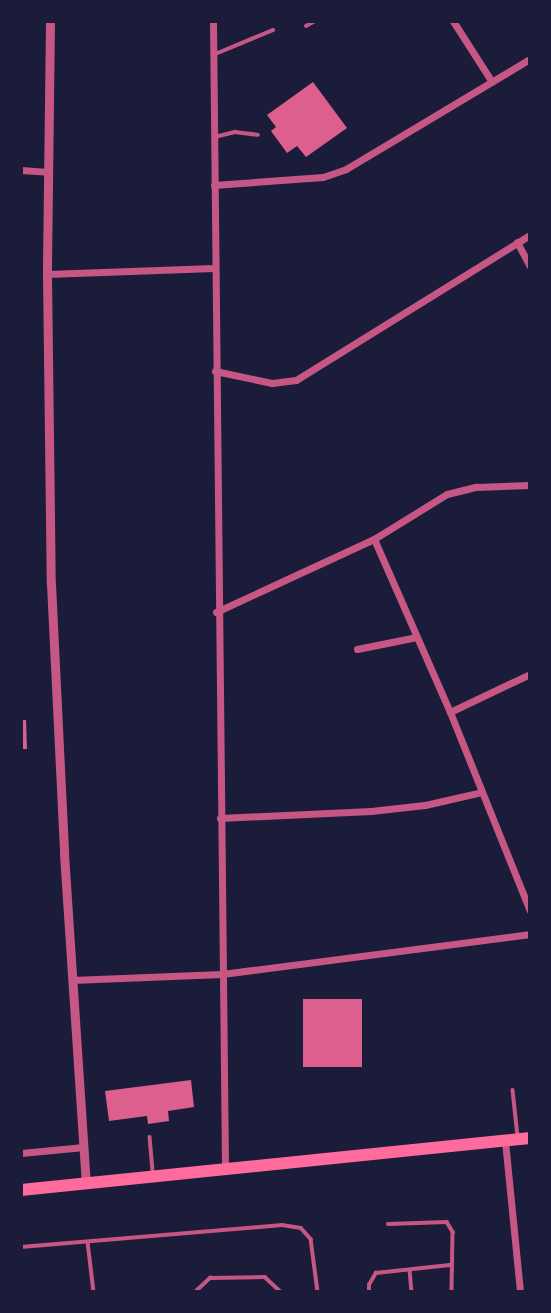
<!DOCTYPE html>
<style>
body{margin:0}
#map{position:relative;width:551px;height:1313px;overflow:hidden;background:#1b1b3a;font-family:Roboto,sans-serif}
div>[style]{position:absolute}
.building>*{inset:0;background:#dd5f8e;transform-origin:0 0}
.service>*{height:3.5px;margin:-1.75px;padding:0 1.75px;transform-origin:1.75px;border-radius:1.75px;background:#c65784}
.minor>*{height:7px;margin:-3.5px;padding:0 3.5px;transform-origin:3.5px;border-radius:3.5px;background:#c65784}
.tertiary>*{height:9px;margin:-4.5px;padding:0 4.5px;transform-origin:4.5px;border-radius:4.5px;background:#c65784}
.primary>*{height:12px;margin:-6px;padding:0 6px;transform-origin:6px;border-radius:6px;background:#ff6b9d}
span{translate:-50% -50%;white-space:nowrap;text-align:center;line-height:1.15;-webkit-text-stroke:7px #1b1b3a;paint-order:stroke}
.frame{position:absolute;inset:0;border:23px solid #1b1b3a;pointer-events:none}
</style>
<div id="map">
<div class="building">
<i style="clip-path:polygon(313px 82px,347px 128px,306px 157px,297px 146px,287px 153px,271px 131px,276px 127px,267px 115px)"></i>
<i style="clip-path:polygon(21px 720px,26px 720px,27px 749px,21px 749px)"></i>
<i style="left:303px;top:999px;width:59px;height:68px"></i>
<i style="clip-path:polygon(191px 1080px,194px 1107px,168px 1111px,169px 1121px,148px 1124px,147px 1116px,109px 1121px,105px 1091px)"></i>
</div>
<div class="service">
<i style="left:306px;top:26px;width:10px;rotate:-29deg"></i>
<i style="left:213px;top:55px;width:65px;rotate:-22.6deg"></i>
<i style="left:215px;top:137px;width:21px;rotate:-14deg"></i>
<i style="left:235px;top:132px;width:23px;rotate:7deg"></i>
<i style="left:513px;top:1090px;width:47px;rotate:83.9deg"></i>
<i style="left:150px;top:1137px;width:38px;rotate:85deg"></i>
<i style="left:388px;top:1224px;width:59px;rotate:-1.9deg"></i>
<i style="left:447px;top:1222px;width:12px;rotate:59deg"></i>
<i style="left:453px;top:1232px;width:60px;rotate:91deg"></i>
<i style="left:88px;top:1242px;width:50px;rotate:83.2deg"></i>
<i style="left:21px;top:1247px;width:262px;rotate:-4.8deg"></i>
<i style="left:282px;top:1225px;width:19px;rotate:9deg"></i>
<i style="left:301px;top:1228px;width:15px;rotate:48deg"></i>
<i style="left:311px;top:1239px;width:53px;rotate:82.5deg"></i>
<i style="left:410px;top:1270px;width:22px;rotate:85deg"></i>
<i style="left:195px;top:1292px;width:21px;rotate:-43deg"></i>
<i style="left:210px;top:1278px;width:55px;rotate:-1deg"></i>
<i style="left:265px;top:1277px;width:22px;rotate:43deg"></i>
<i style="left:369px;top:1292px;width:7px;rotate:-90deg"></i>
<i style="left:369px;top:1285px;width:14px;rotate:-60deg"></i>
<i style="left:376px;top:1273px;width:74px;rotate:-6.2deg"></i>
</div>
<div class="minor">
<i style="left:213px;top:21px;width:1149px;rotate:89.4deg"></i>
<i style="left:453px;top:21px;width:72px;rotate:57.4deg"></i>
<i style="left:21px;top:170px;width:27px;rotate:4deg"></i>
<i style="left:214px;top:185px;width:109px;rotate:-4.2deg"></i>
<i style="left:323px;top:177px;width:24px;rotate:-19deg"></i>
<i style="left:346px;top:169px;width:214px;rotate:-30.9deg"></i>
<i style="left:517px;top:242px;width:27px;rotate:62deg"></i>
<i style="left:47px;top:274px;width:167px;rotate:-2.1deg"></i>
<i style="left:215px;top:371px;width:58px;rotate:11.9deg"></i>
<i style="left:272px;top:383px;width:24px;rotate:-7deg"></i>
<i style="left:296px;top:380px;width:275px;rotate:-31.8deg"></i>
<i style="left:374px;top:539px;width:189px;rotate:66.3deg"></i>
<i style="left:450px;top:712px;width:214px;rotate:68.1deg"></i>
<i style="left:216px;top:612px;width:174px;rotate:-24.8deg"></i>
<i style="left:374px;top:539px;width:86px;rotate:-31.7deg"></i>
<i style="left:447px;top:494px;width:30px;rotate:-14deg"></i>
<i style="left:476px;top:487px;width:54px;rotate:-2.1deg"></i>
<i style="left:357px;top:649px;width:61px;rotate:-11.3deg"></i>
<i style="left:450px;top:712px;width:89px;rotate:-25.4deg"></i>
<i style="left:220px;top:818px;width:151px;rotate:-2.7deg"></i>
<i style="left:371px;top:811px;width:54px;rotate:-6.3deg"></i>
<i style="left:425px;top:805px;width:58px;rotate:-12.8deg"></i>
<i style="left:72px;top:980px;width:150px;rotate:-2.3deg"></i>
<i style="left:222px;top:974px;width:311px;rotate:-7.4deg"></i>
<i style="left:505px;top:1141px;width:152px;rotate:84.3deg"></i>
<i style="left:21px;top:1153px;width:63px;rotate:-5.4deg"></i>
</div>
<div class="tertiary">
<i style="left:50px;top:21px;width:253px;rotate:90.7deg"></i>
<i style="left:47px;top:274px;width:310px;rotate:89.3deg"></i>
<i style="left:51px;top:584px;width:270px;rotate:87.2deg"></i>
<i style="left:64px;top:854px;width:329px;rotate:86.2deg"></i>
</div>
<div class="primary">
<i style="left:21px;top:1190px;width:512px;rotate:-5.83deg"></i>
</div>
<div class="frame"></div>
</div>
